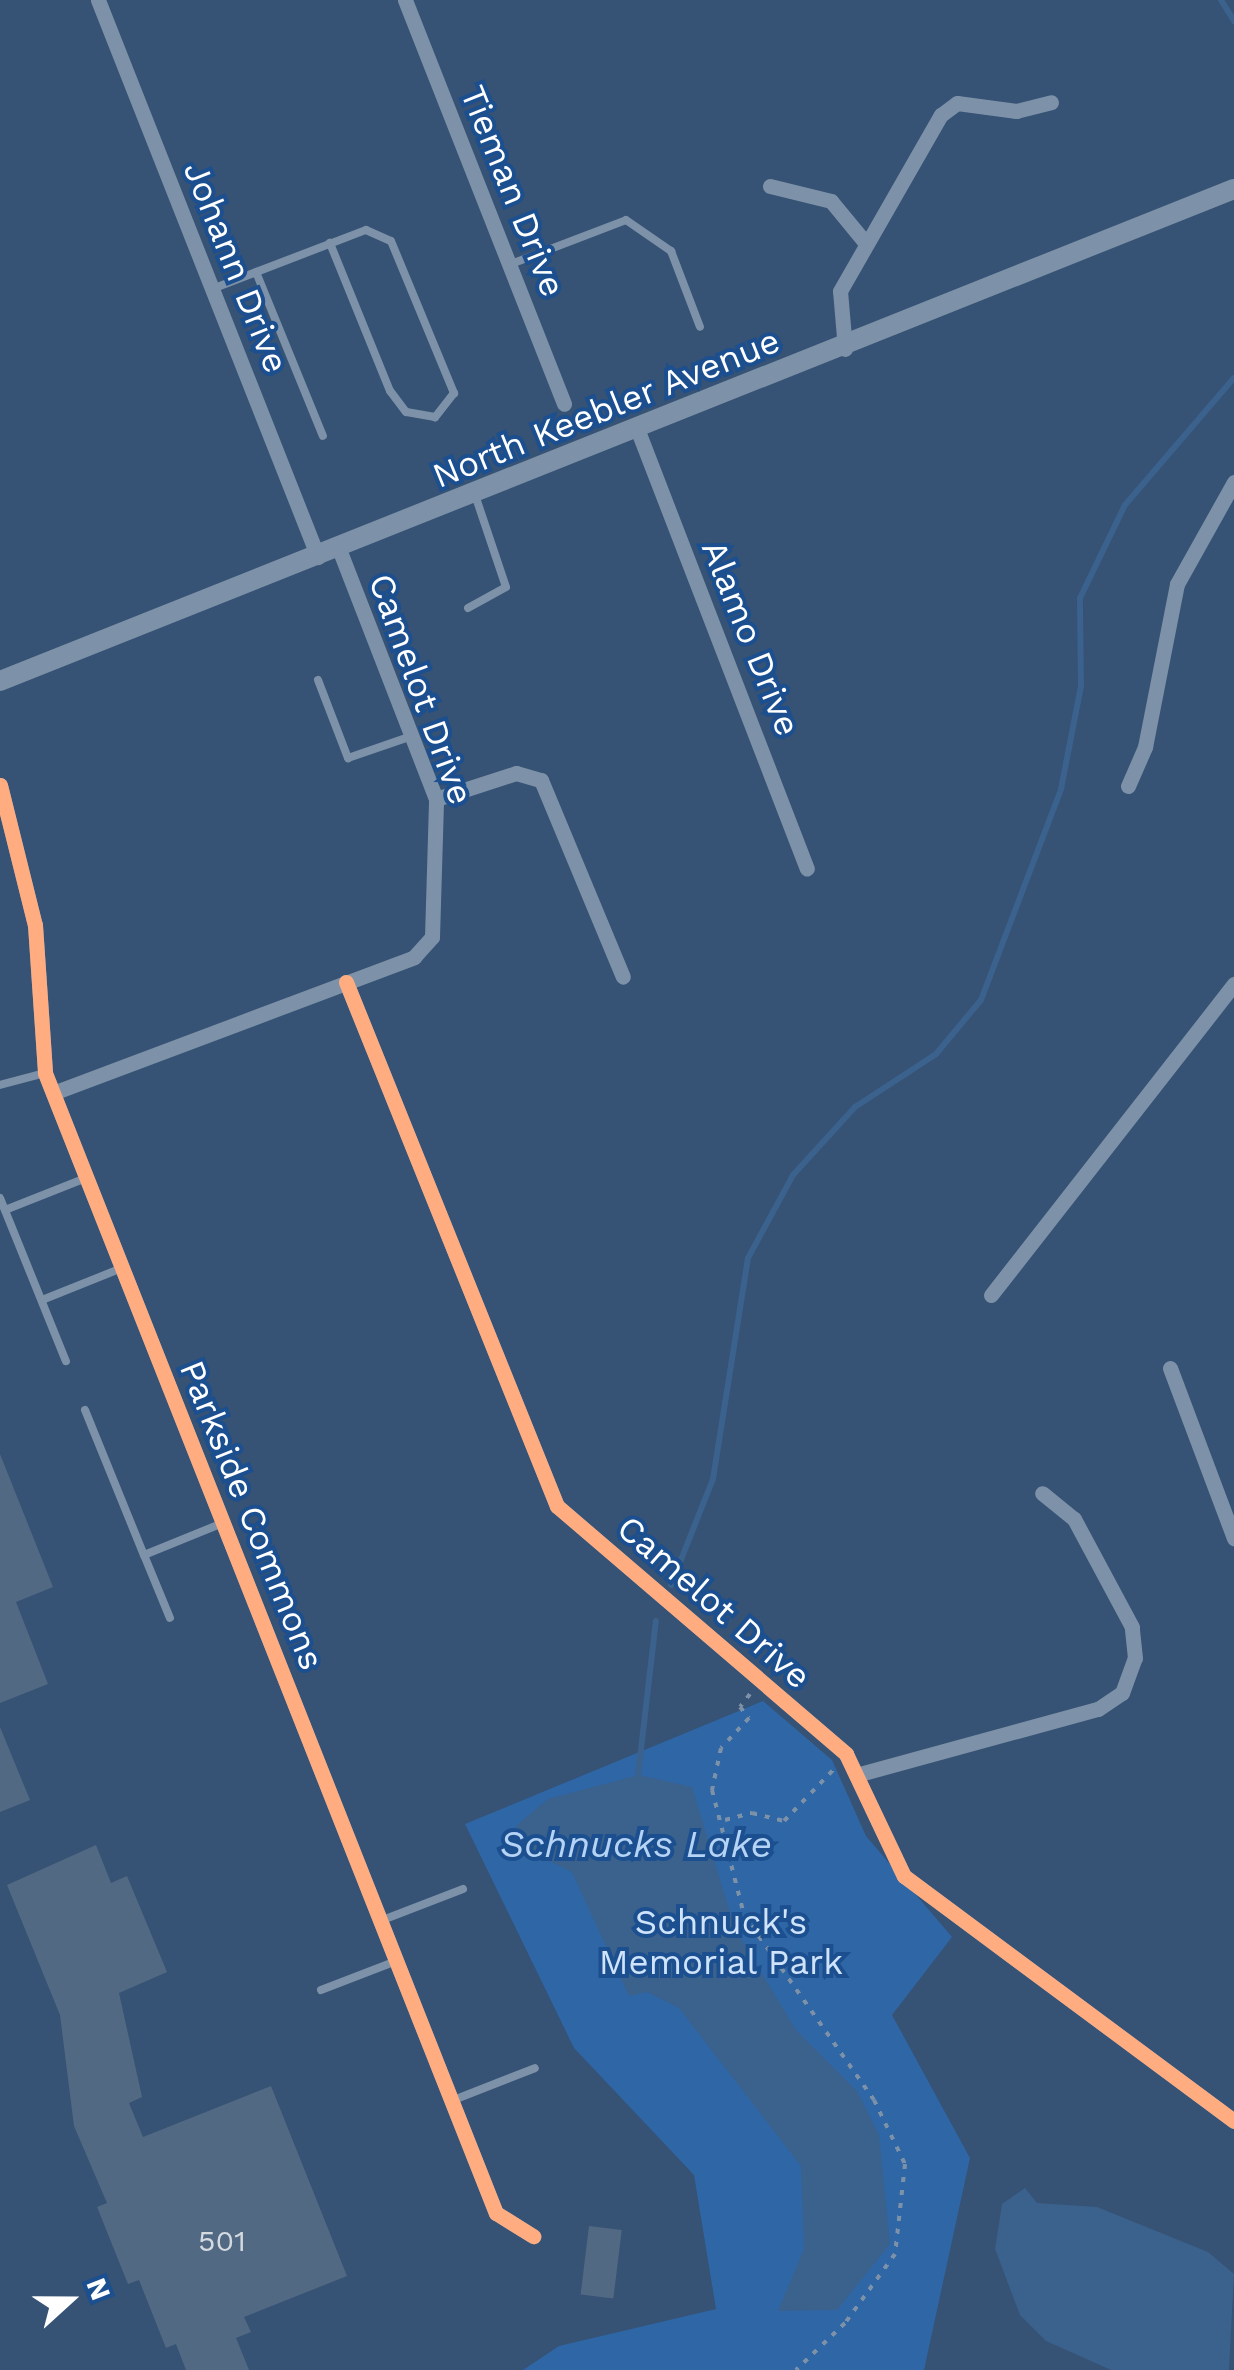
<!DOCTYPE html>
<style>
body{margin:0}
#map{position:relative;width:1234px;height:2370px;overflow:hidden;background:#365274;font-family:"Work Sans",sans-serif}
div>[style]{position:absolute}
.green>*{inset:0;background:#2f66a5}
.water>*{inset:0;background:#3b618d}
.stream>*{height:6px;margin:-3px;padding:0 3px;transform-origin:3px;border-radius:3px;background:#3b618d}
.building>*{inset:0;background:#526984;transform-origin:0 0}
.path>*{height:4px;margin-top:-2px;transform-origin:0;background:repeating-linear-gradient(90deg,#7d92a8 0 5px,transparent 0 13px)}
.service>*{height:8px;margin:-4px;padding:0 4px;transform-origin:4px;border-radius:4px;background:#7d92a8}
.minor>*{height:15px;margin:-7.5px;padding:0 7.5px;transform-origin:7.5px;border-radius:7.5px;background:#7d92a8}
.tertiary>*{height:20px;margin:-10px;padding:0 10px;transform-origin:10px;border-radius:10px;background:#7d92a8}
.cycleway>*{height:15px;margin:-7.5px;padding:0 7.5px;transform-origin:7.5px;border-radius:7.5px;background:#ffac80}
span{translate:-50% -50%;white-space:nowrap;text-align:center;line-height:1.15;-webkit-text-stroke:8px #1b4f8f;paint-order:stroke}
.number-label{font-size:30px;color:#d4dae0}
.number-label span{-webkit-text-stroke-width:0}
.street-label{font-size:35px;color:#fff}
.park-label{font-size:35px;color:#cfe3fa}
.water-label{font-size:38px;color:#b5d3f5;font-style:italic}
.north{position:absolute;left:20px;top:2250px;width:100px;height:100px;-webkit-text-stroke:8px #1b4f8f;paint-order:stroke;rotate:69deg;font-size:28px;font-weight:700;line-height:40px;text-align:center;color:#fff}
.north::after{content:'';display:block;margin:auto;width:35px;height:45px;background:#fff;clip-path:polygon(50% 0,100% 100%,50% 72%,0 100%)}
</style>
<div id="map">
<div class="green">
<i style="clip-path:polygon(763px 1701px,832px 1760px,866px 1836px,952px 1937px,892px 2015px,970px 2158px,924px 2370px,523px 2370px,559px 2346px,716px 2309px,694px 2175px,574px 2048px,465px 1824px)"></i>
</div>
<div class="water">
<i style="clip-path:polygon(639px 1775px,692px 1787px,735px 1929px,796px 2030px,857px 2091px,879px 2135px,890px 2244px,837px 2310px,778px 2311px,804px 2249px,801px 2166px,679px 2008px,647px 1992px,629px 1996px,572px 1872px,515px 1844px,517px 1825px,548px 1799px)"></i>
<i style="clip-path:polygon(1025px 2188px,1037px 2203px,1097px 2207px,1208px 2252px,1234px 2274px,1229px 2370px,1111px 2370px,1046px 2341px,1020px 2315px,995px 2249px,1002px 2204px)"></i>
</div>
<div class="stream">
<i style="left:1221px;top:0;width:25px;rotate:58deg"></i>
<i style="left:671px;top:1585px;width:114px;rotate:-68.4deg"></i>
<i style="left:713px;top:1479px;width:224px;rotate:-81deg"></i>
<i style="left:748px;top:1258px;width:94px;rotate:-61.5deg"></i>
<i style="left:793px;top:1175px;width:92px;rotate:-47.6deg"></i>
<i style="left:855px;top:1107px;width:97px;rotate:-33.2deg"></i>
<i style="left:936px;top:1054px;width:70px;rotate:-50.2deg"></i>
<i style="left:981px;top:1000px;width:226px;rotate:-69.2deg"></i>
<i style="left:1061px;top:789px;width:105px;rotate:-79deg"></i>
<i style="left:1081px;top:686px;width:88px;rotate:-90.7deg"></i>
<i style="left:1080px;top:598px;width:103px;rotate:-64.2deg"></i>
<i style="left:1125px;top:505px;width:167px;rotate:-49.4deg"></i>
<i style="left:637px;top:1784px;width:164px;rotate:-83.4deg"></i>
</div>
<div class="building">
<i style="clip-path:polygon(0 1454px,53px 1587px,16px 1602px,48px 1684px,0 1703px)"></i>
<i style="clip-path:polygon(0 1727px,30px 1800px,0 1812px)"></i>
<i style="clip-path:polygon(96px 1845px,111px 1883px,127px 1876px,167px 1972px,119px 1993px,142px 2097px,129px 2103px,143px 2137px,271px 2086px,347px 2276px,244px 2317px,251px 2332px,236px 2338px,249px 2370px,186px 2370px,176px 2344px,166px 2348px,139px 2280px,128px 2284px,97px 2207px,107px 2203px,74px 2126px,60px 2015px,7px 1885px)"></i>
<i style="left:589px;top:2226px;width:33px;height:69px;rotate:7deg"></i>
</div>
<div class="path">
<i style="left:750px;top:1694px;width:16px;rotate:128deg"></i>
<i style="left:740px;top:1707px;width:14px;rotate:51deg"></i>
<i style="left:749px;top:1718px;width:41px;rotate:133deg"></i>
<i style="left:721px;top:1748px;width:43px;rotate:102.1deg"></i>
<i style="left:712px;top:1790px;width:129px;rotate:75.6deg"></i>
<i style="left:744px;top:1915px;width:226px;rotate:54.9deg"></i>
<i style="left:874px;top:2100px;width:71px;rotate:64.2deg"></i>
<i style="left:905px;top:2164px;width:91px;rotate:96.3deg"></i>
<i style="left:895px;top:2254px;width:85px;rotate:125.9deg"></i>
<i style="left:845px;top:2323px;width:68px;rotate:136.2deg"></i>
<i style="left:725px;top:1820px;width:28px;rotate:-15deg"></i>
<i style="left:752px;top:1813px;width:33px;rotate:14deg"></i>
<i style="left:784px;top:1821px;width:72px;rotate:-46.1deg"></i>
</div>
<div class="service">
<i style="left:511px;top:264px;width:123px;rotate:-20.9deg"></i>
<i style="left:626px;top:220px;width:55px;rotate:34.6deg"></i>
<i style="left:671px;top:251px;width:81px;rotate:69.1deg"></i>
<i style="left:256px;top:272px;width:177px;rotate:67.8deg"></i>
<i style="left:212px;top:289px;width:165px;rotate:-21deg"></i>
<i style="left:366px;top:230px;width:27px;rotate:24deg"></i>
<i style="left:391px;top:241px;width:165px;rotate:67.5deg"></i>
<i style="left:454px;top:393px;width:31px;rotate:128deg"></i>
<i style="left:435px;top:417px;width:29px;rotate:-170deg"></i>
<i style="left:406px;top:412px;width:26px;rotate:-127deg"></i>
<i style="left:390px;top:391px;width:160px;rotate:-112.1deg"></i>
<i style="left:468px;top:608px;width:43px;rotate:-28.9deg"></i>
<i style="left:506px;top:587px;width:97px;rotate:-108.6deg"></i>
<i style="left:318px;top:680px;width:84px;rotate:69deg"></i>
<i style="left:348px;top:758px;width:68px;rotate:-19deg"></i>
<i style="left:0;top:1085px;width:47px;rotate:-14.9deg"></i>
<i style="left:0;top:1198px;width:176px;rotate:68deg"></i>
<i style="left:5px;top:1210px;width:87px;rotate:-21.6deg"></i>
<i style="left:42px;top:1300px;width:86px;rotate:-21.8deg"></i>
<i style="left:85px;top:1410px;width:157px;rotate:67.9deg"></i>
<i style="left:144px;top:1555px;width:85px;rotate:-22.1deg"></i>
<i style="left:144px;top:1555px;width:68px;rotate:67.6deg"></i>
<i style="left:380px;top:1921px;width:89px;rotate:-21.1deg"></i>
<i style="left:321px;top:1990px;width:80px;rotate:-21.1deg"></i>
<i style="left:451px;top:2101px;width:90px;rotate:-21.4deg"></i>
</div>
<div class="minor">
<i style="left:98px;top:0;width:599px;rotate:68.45deg"></i>
<i style="left:405px;top:0;width:434px;rotate:68.5deg"></i>
<i style="left:770px;top:186px;width:63px;rotate:13.8deg"></i>
<i style="left:831px;top:201px;width:52px;rotate:50.5deg"></i>
<i style="left:845px;top:349px;width:58px;rotate:-94.9deg"></i>
<i style="left:840px;top:291px;width:203px;rotate:-60.2deg"></i>
<i style="left:941px;top:115px;width:20px;rotate:-37deg"></i>
<i style="left:957px;top:103px;width:60px;rotate:7.7deg"></i>
<i style="left:1016px;top:111px;width:36px;rotate:-14deg"></i>
<i style="left:638px;top:431px;width:469px;rotate:68.9deg"></i>
<i style="left:0;top:785px;width:144px;rotate:76deg"></i>
<i style="left:35px;top:925px;width:148px;rotate:86.1deg"></i>
<i style="left:45px;top:1073px;width:1226px;rotate:68.42deg"></i>
<i style="left:496px;top:2213px;width:44px;rotate:31.9deg"></i>
<i style="left:1128px;top:786px;width:43px;rotate:-66.4deg"></i>
<i style="left:1145px;top:747px;width:166px;rotate:-78.9deg"></i>
<i style="left:1177px;top:584px;width:117px;rotate:-60.8deg"></i>
<i style="left:436px;top:799px;width:84px;rotate:-18deg"></i>
<i style="left:516px;top:773px;width:26px;rotate:16deg"></i>
<i style="left:541px;top:780px;width:213px;rotate:67.4deg"></i>
<i style="left:346px;top:982px;width:565px;rotate:68.07deg"></i>
<i style="left:557px;top:1506px;width:381px;rotate:40.6deg"></i>
<i style="left:846px;top:1754px;width:135px;rotate:64.6deg"></i>
<i style="left:904px;top:1876px;width:411px;rotate:36.6deg"></i>
<i style="left:53px;top:1093px;width:386px;rotate:-20.6deg"></i>
<i style="left:414px;top:957px;width:27px;rotate:-48deg"></i>
<i style="left:432px;top:937px;width:138px;rotate:-88.3deg"></i>
<i style="left:436px;top:799px;width:268px;rotate:-111.2deg"></i>
<i style="left:991px;top:1295px;width:395px;rotate:-52deg"></i>
<i style="left:1170px;top:1368px;width:182px;rotate:69.4deg"></i>
<i style="left:856px;top:1775px;width:251px;rotate:-15.3deg"></i>
<i style="left:1098px;top:1709px;width:29px;rotate:-34deg"></i>
<i style="left:1122px;top:1693px;width:37px;rotate:-70deg"></i>
<i style="left:1135px;top:1658px;width:31px;rotate:-96deg"></i>
<i style="left:1132px;top:1627px;width:123px;rotate:-118.2deg"></i>
<i style="left:1074px;top:1519px;width:41px;rotate:-140.9deg"></i>
</div>
<div class="tertiary">
<i style="left:0;top:681px;width:1328px;rotate:-21.74deg"></i>
</div>
<div class="cycleway">
<i style="left:0;top:785px;width:144px;rotate:76deg"></i>
<i style="left:35px;top:925px;width:148px;rotate:86.1deg"></i>
<i style="left:45px;top:1073px;width:1226px;rotate:68.42deg"></i>
<i style="left:496px;top:2213px;width:44px;rotate:31.9deg"></i>
<i style="left:346px;top:982px;width:565px;rotate:68.07deg"></i>
<i style="left:557px;top:1506px;width:381px;rotate:40.6deg"></i>
<i style="left:846px;top:1754px;width:135px;rotate:64.6deg"></i>
<i style="left:904px;top:1876px;width:411px;rotate:36.6deg"></i>
</div>
<div class="number-label">
<span style="left:222px;top:2241px">501</span>
</div>
<div class="street-label">
<span style="left:513px;top:191px;rotate:68deg">Tieman Drive</span>
<span style="left:236px;top:267px;rotate:68deg">Johann Drive</span>
<span style="left:606px;top:408px;rotate:-22deg">North Keebler Avenue</span>
<span style="left:751px;top:638px;rotate:68deg">Alamo Drive</span>
<span style="left:421px;top:689px;rotate:70deg">Camelot Drive</span>
<span style="left:252px;top:1515px;rotate:68deg">Parkside Commons</span>
<span style="left:714px;top:1602px;rotate:41deg">Camelot Drive</span>
</div>
<div class="park-label">
<span style="left:721px;top:1942px">Schnuck's<br>Memorial Park</span>
</div>
<div class="water-label">
<span style="left:636px;top:1845px">Schnucks Lake</span>
</div>
<div class="north">N</div>
</div>
